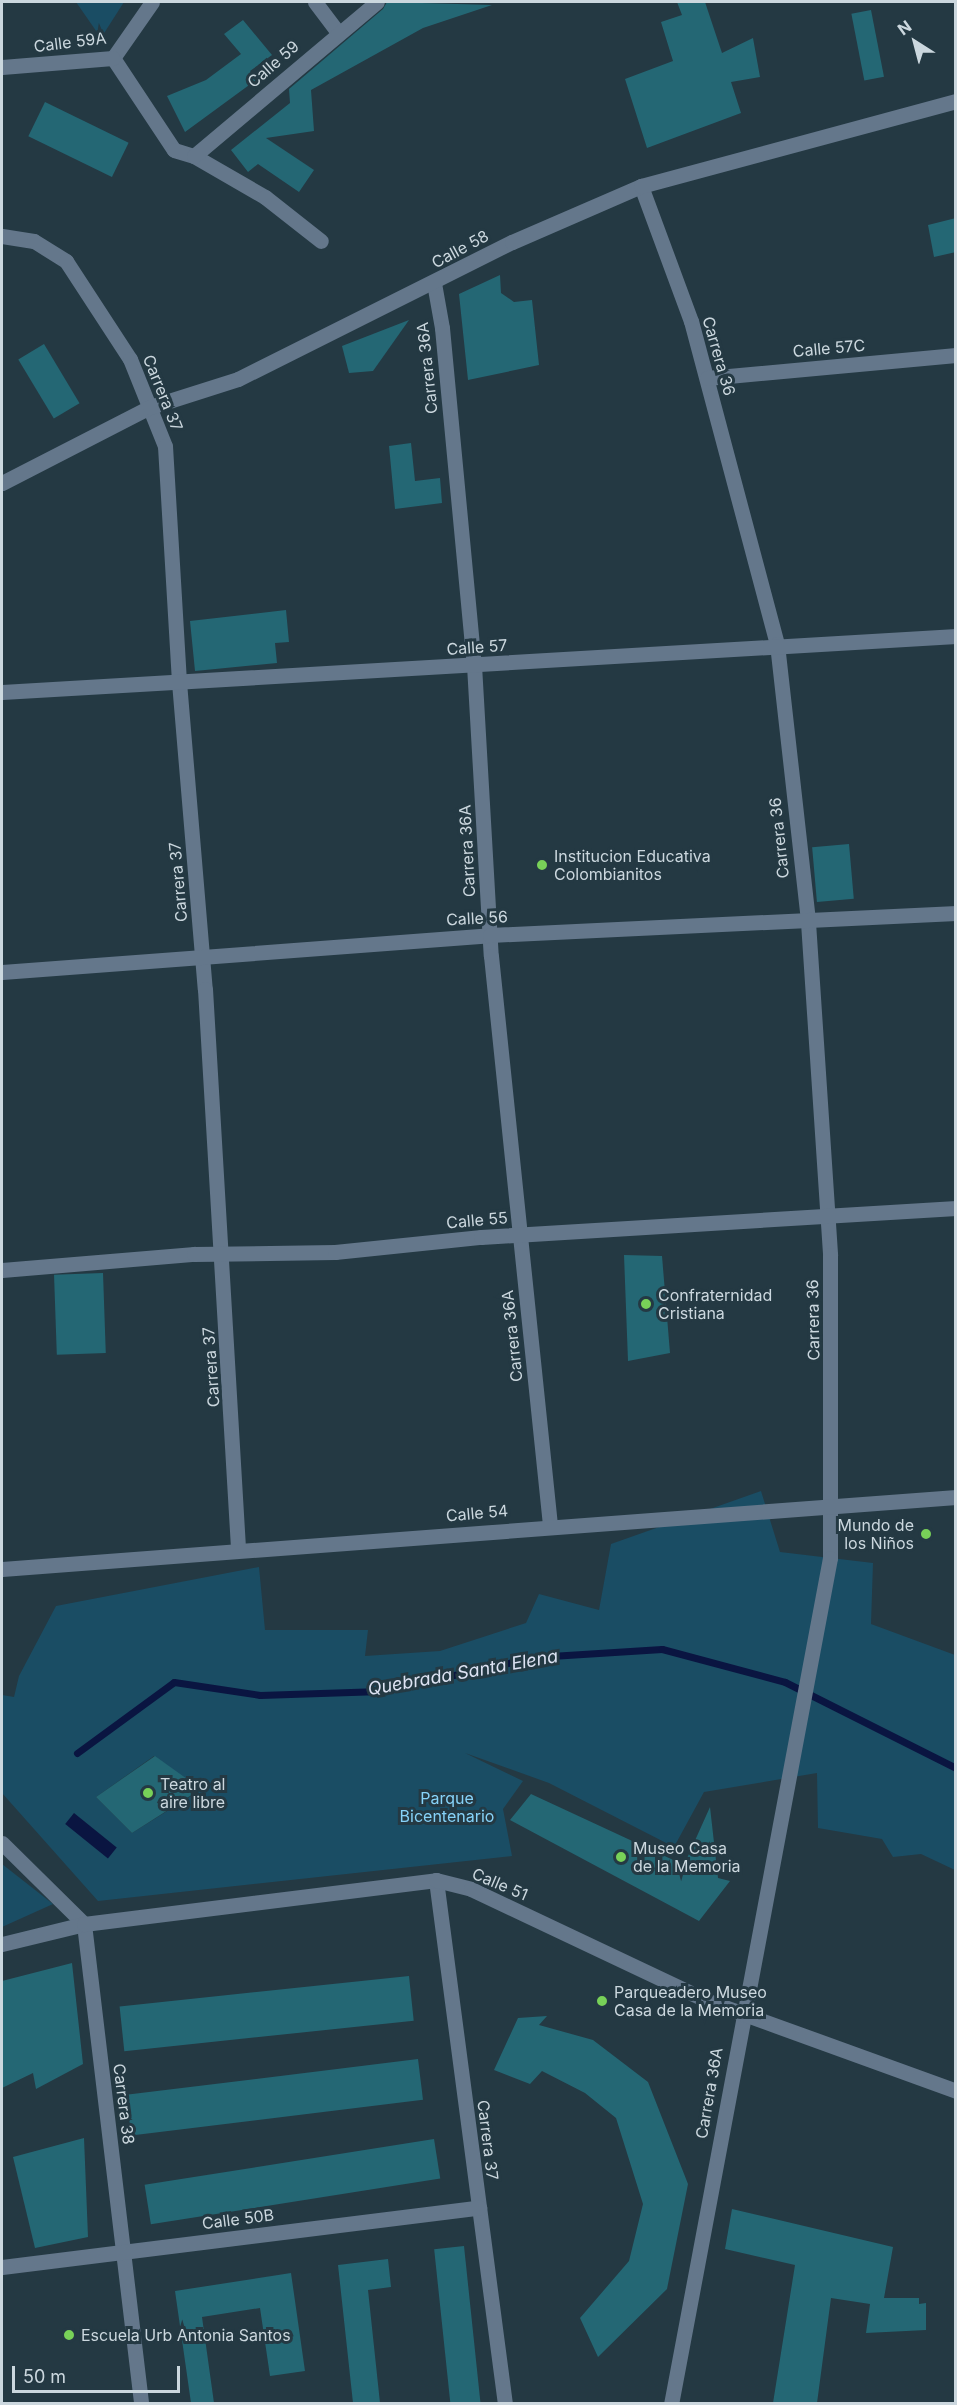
<!DOCTYPE html>
<meta charset="utf-8">
<style>
body{margin:0}
#map{position:relative;width:957px;height:2405px;overflow:hidden;background:#243943;font-family:Inter,sans-serif}
div>[style]{position:absolute}
.green>*{inset:0;background:#1a4d64}
.water>*{inset:0;background:#0a1541;transform-origin:0 0}
.stream>*{height:7px;margin:-3.5px;padding:0 3.5px;transform-origin:3.5px;border-radius:3.5px;background:#0a1541}
.building>*{inset:0;background:#246774;transform-origin:0 0}
.minor>*{height:15px;margin:-7.5px;padding:0 7.5px;transform-origin:7.5px;border-radius:7.5px;background:#64778b}
.dots>*{width:16px;height:16px;translate:-50% -50%;box-sizing:border-box;border:3px solid #243943;border-radius:50%}
span{translate:-50% -50%;white-space:nowrap;text-align:center;line-height:1.15;-webkit-text-stroke:6px #243943;paint-order:stroke}
.street-label{font-size:16px;color:#cbd7de}
.poi-label{font-size:16px;color:#cbd7de}
.left{translate:0 -50%;text-align:left}
.right{translate:-100% -50%;text-align:right}
.park-label{font-size:16px;color:#86d2f8}
.water-label{font-size:18px;color:#dde3f3;font-style:italic}
.frame{position:absolute;inset:0;border:3px solid #cbd7de;pointer-events:none}
.north{position:absolute;left:885px;top:12px;width:60px;height:60px;-webkit-text-stroke:4px #243943;paint-order:stroke;rotate:324deg;font-size:16px;font-weight:700;line-height:24px;text-align:center;color:#cbd7de}
.north::after{content:'';display:block;margin:auto;width:21px;height:27px;background:#cbd7de;clip-path:polygon(50% 0,100% 100%,50% 72%,0 100%)}
.scale{position:absolute;left:12px;top:2366px;width:168px;height:27px;box-sizing:border-box;border:3px solid #cbd7de;border-top:0;padding-left:8px;font-size:18px;line-height:21px;white-space:nowrap;color:#cbd7de;-webkit-text-stroke:4px #243943;paint-order:stroke}
</style>
<div id="map">
<div class="green">
<i style="clip-path:polygon(76px 2px,124px 2px,101px 38px)"></i>
<i style="clip-path:polygon(evenodd,761px 1491px,780px 1552px,873px 1563px,871px 1624px,955px 1655px,955px 1870px,921px 1854px,893px 1857px,882px 1839px,818px 1828px,817px 1773px,704px 1792px,674px 1847px,549px 1783px,465px 1753px,523px 1781px,503px 1809px,512px 1856px,98px 1901px,2px 1793px,2px 1695px,14px 1697px,19px 1676px,56px 1606px,259px 1567px,265px 1630px,368px 1630px,365px 1656px,440px 1651px,526px 1623px,539px 1594px,599px 1610px,611px 1544px,761px 1491px,154px 1756px,201px 1790px,132px 1833px,96px 1797px,154px 1756px)"></i>
<i style="clip-path:polygon(2px 1864px,53px 1904px,2px 1927px)"></i>
</div>
<div class="water">
<i style="left:74px;top:1813px;width:55px;height:14px;rotate:39deg"></i>
</div>
<div class="stream">
<i style="left:77px;top:1753px;width:120px;rotate:-36.2deg"></i>
<i style="left:174px;top:1682px;width:87px;rotate:8.6deg"></i>
<i style="left:260px;top:1695px;width:121px;rotate:-1.9deg"></i>
<i style="left:381px;top:1691px;width:158px;rotate:-12.4deg"></i>
<i style="left:535px;top:1657px;width:127px;rotate:-3.6deg"></i>
<i style="left:662px;top:1649px;width:127px;rotate:15deg"></i>
<i style="left:785px;top:1682px;width:191px;rotate:26.7deg"></i>
</div>
<div class="building">
<i style="clip-path:polygon(387px 2px,492px 5px,423px 28px,311px 90px,314px 131px,266px 138px,314px 170px,299px 192px,258px 164px,248px 172px,231px 150px,290px 103px,289px 89px,383px 9px)"></i>
<i style="clip-path:polygon(677px 2px,705px 2px,722px 53px,753px 38px,760px 77px,731px 82px,741px 113px,647px 148px,625px 79px,673px 61px,661px 22px,682px 15px)"></i>
<i style="left:871px;top:10px;width:68px;height:20px;rotate:79deg"></i>
<i style="clip-path:polygon(243px 20px,272px 55px,250px 71px,256px 80px,185px 132px,167px 96px,206px 80px,241px 54px,224px 34px)"></i>
<i style="left:45px;top:102px;width:93px;height:38px;rotate:26deg"></i>
<i style="clip-path:polygon(956px 218px,956px 252px,934px 257px,928px 225px)"></i>
<i style="clip-path:polygon(500px 275px,501px 293px,514px 302px,532px 300px,539px 365px,468px 380px,459px 294px)"></i>
<i style="clip-path:polygon(409px 320px,373px 371px,349px 373px,342px 346px)"></i>
<i style="left:44px;top:344px;width:69px;height:30px;rotate:59deg"></i>
<i style="clip-path:polygon(411px 443px,415px 481px,440px 478px,442px 503px,395px 509px,389px 446px)"></i>
<i style="clip-path:polygon(286px 610px,289px 642px,275px 643px,277px 663px,195px 671px,190px 621px)"></i>
<i style="left:849px;top:844px;width:55px;height:37px;rotate:85deg"></i>
<i style="clip-path:polygon(624px 1255px,662px 1256px,670px 1353px,628px 1361px)"></i>
<i style="left:103px;top:1273px;width:80px;height:49px;rotate:88deg"></i>
<i style="clip-path:polygon(155px 1756px,201px 1789px,132px 1833px,96px 1797px)"></i>
<i style="clip-path:polygon(531px 1794px,684px 1865px,710px 1807px,718px 1878px,730px 1881px,699px 1921px,510px 1820px)"></i>
<i style="clip-path:polygon(72px 1963px,83px 2064px,36px 2089px,33px 2073px,2px 2088px,2px 1981px)"></i>
<i style="left:409px;top:1976px;width:45px;height:291px;rotate:84deg"></i>
<i style="clip-path:polygon(547px 2016px,539px 2025px,593px 2040px,648px 2082px,688px 2184px,667px 2289px,598px 2357px,580px 2318px,629px 2261px,643px 2204px,616px 2118px,585px 2093px,542px 2071px,530px 2084px,494px 2070px,518px 2018px)"></i>
<i style="left:418px;top:2059px;width:41px;height:294px;rotate:83deg"></i>
<i style="clip-path:polygon(84px 2138px,88px 2237px,35px 2248px,13px 2157px)"></i>
<i style="left:434px;top:2139px;width:40px;height:293px;rotate:81deg"></i>
<i style="clip-path:polygon(732px 2209px,893px 2247px,884px 2298px,919px 2298px,919px 2304px,926px 2303px,926px 2330px,866px 2333px,870px 2304px,831px 2298px,817px 2403px,773px 2403px,795px 2265px,725px 2249px)"></i>
<i style="left:464px;top:2246px;width:158px;height:30px;rotate:84deg"></i>
<i style="clip-path:polygon(388px 2259px,391px 2287px,368px 2290px,380px 2403px,353px 2403px,338px 2265px)"></i>
<i style="clip-path:polygon(291px 2273px,305px 2371px,270px 2376px,260px 2308px,202px 2317px,214px 2403px,191px 2403px,175px 2291px)"></i>
</div>
<div class="minor">
<i style="left:315px;top:2px;width:38px;rotate:53deg"></i>
<i style="left:113px;top:58px;width:110px;rotate:56.5deg"></i>
<i style="left:174px;top:150px;width:21px;rotate:17deg"></i>
<i style="left:194px;top:156px;width:82px;rotate:30deg"></i>
<i style="left:265px;top:197px;width:71px;rotate:38.2deg"></i>
<i style="left:113px;top:58px;width:68px;rotate:-55.1deg"></i>
<i style="left:2px;top:67px;width:111px;rotate:-4.6deg"></i>
<i style="left:194px;top:156px;width:239px;rotate:-40.1deg"></i>
<i style="left:641px;top:186px;width:144px;rotate:69.7deg"></i>
<i style="left:691px;top:321px;width:334px;rotate:75.1deg"></i>
<i style="left:777px;top:644px;width:280px;rotate:83.6deg"></i>
<i style="left:808px;top:922px;width:334px;rotate:86.2deg"></i>
<i style="left:830px;top:1255px;width:303px;rotate:90deg"></i>
<i style="left:830px;top:1558px;width:861px;rotate:100.64deg"></i>
<i style="left:2px;top:236px;width:32px;rotate:9deg"></i>
<i style="left:34px;top:241px;width:38px;rotate:32deg"></i>
<i style="left:66px;top:261px;width:117px;rotate:56.9deg"></i>
<i style="left:130px;top:359px;width:94px;rotate:68.1deg"></i>
<i style="left:165px;top:446px;width:236px;rotate:86.6deg"></i>
<i style="left:179px;top:682px;width:308px;rotate:85.2deg"></i>
<i style="left:205px;top:989px;width:560px;rotate:86.62deg"></i>
<i style="left:434px;top:283px;width:46px;rotate:79.9deg"></i>
<i style="left:442px;top:328px;width:339px;rotate:84.6deg"></i>
<i style="left:474px;top:665px;width:291px;rotate:86.7deg"></i>
<i style="left:491px;top:956px;width:572px;rotate:84.08deg"></i>
<i style="left:707px;top:378px;width:250px;rotate:-5.3deg"></i>
<i style="left:2px;top:483px;width:166px;rotate:-27.2deg"></i>
<i style="left:150px;top:407px;width:92px;rotate:-17.7deg"></i>
<i style="left:238px;top:379px;width:306px;rotate:-26.6deg"></i>
<i style="left:512px;top:242px;width:141px;rotate:-23.5deg"></i>
<i style="left:641px;top:186px;width:326px;rotate:-15.1deg"></i>
<i style="left:2px;top:692px;width:956px;rotate:-3.36deg"></i>
<i style="left:2px;top:972px;width:489px;rotate:-4.3deg"></i>
<i style="left:490px;top:935px;width:467px;rotate:-2.7deg"></i>
<i style="left:2px;top:1270px;width:193px;rotate:-4.8deg"></i>
<i style="left:194px;top:1254px;width:141px;rotate:-0.8deg"></i>
<i style="left:335px;top:1252px;width:147px;rotate:-5.9deg"></i>
<i style="left:481px;top:1237px;width:476px;rotate:-3.5deg"></i>
<i style="left:2px;top:1569px;width:957px;rotate:-4.32deg"></i>
<i style="left:2px;top:1843px;width:115px;rotate:44.6deg"></i>
<i style="left:84px;top:1924px;width:483px;rotate:83.2deg"></i>
<i style="left:436px;top:1880px;width:529px;rotate:82.5deg"></i>
<i style="left:2px;top:1944px;width:84px;rotate:-13.7deg"></i>
<i style="left:84px;top:1924px;width:355px;rotate:-7.1deg"></i>
<i style="left:436px;top:1880px;width:36px;rotate:14deg"></i>
<i style="left:471px;top:1889px;width:262px;rotate:25.3deg"></i>
<i style="left:708px;top:2001px;width:264px;rotate:19.9deg"></i>
<i style="left:2px;top:2267px;width:481px;rotate:-7.1deg"></i>
</div>
<div class="dots">
<i style="left:542px;top:865px;background:#78d158"></i>
<i style="left:646px;top:1304px;background:#78d158"></i>
<i style="left:926px;top:1534px;background:#78d158"></i>
<i style="left:148px;top:1793px;background:#78d158"></i>
<i style="left:621px;top:1857px;background:#78d158"></i>
<i style="left:602px;top:2001px;background:#78d158"></i>
<i style="left:69px;top:2335px;background:#78d158"></i>
</div>
<div class="street-label">
<span style="left:70px;top:42px;rotate:-7deg">Calle 59A</span>
<span style="left:273px;top:64px;rotate:-41deg">Calle 59</span>
<span style="left:460px;top:249px;rotate:-28deg">Calle 58</span>
<span style="left:829px;top:348px;rotate:-5deg">Calle 57C</span>
<span style="left:719px;top:356px;rotate:74deg">Carrera 36</span>
<span style="left:427px;top:368px;rotate:-96deg">Carrera 36A</span>
<span style="left:163px;top:393px;rotate:68deg">Carrera 37</span>
<span style="left:477px;top:647px;rotate:-4deg">Calle 57</span>
<span style="left:779px;top:838px;rotate:-96deg">Carrera 36</span>
<span style="left:467px;top:851px;rotate:-93deg">Carrera 36A</span>
<span style="left:178px;top:882px;rotate:-95deg">Carrera 37</span>
<span style="left:477px;top:918px;rotate:-3deg">Calle 56</span>
<span style="left:477px;top:1220px;rotate:-5deg">Calle 55</span>
<span style="left:813px;top:1320px;rotate:-91deg">Carrera 36</span>
<span style="left:512px;top:1336px;rotate:-96deg">Carrera 36A</span>
<span style="left:211px;top:1367px;rotate:-94deg">Carrera 37</span>
<span style="left:477px;top:1513px;rotate:-5deg">Calle 54</span>
<span style="left:500px;top:1884px;rotate:23deg">Calle 51</span>
<span style="left:709px;top:2093px;rotate:-80deg">Carrera 36A</span>
<span style="left:124px;top:2104px;rotate:83deg">Carrera 38</span>
<span style="left:488px;top:2140px;rotate:83deg">Carrera 37</span>
<span style="left:238px;top:2219px;rotate:-7deg">Calle 50B</span>
</div>
<div class="poi-label">
<span class="left" style="left:554px;top:865px">Institucion Educativa<br>Colombianitos</span>
<span class="left" style="left:658px;top:1304px">Confraternidad<br>Cristiana</span>
<span class="right" style="left:914px;top:1534px">Mundo de<br>los Niños</span>
<span class="left" style="left:160px;top:1793px">Teatro al<br>aire libre</span>
<span class="left" style="left:633px;top:1857px">Museo Casa<br>de la Memoria</span>
<span class="left" style="left:614px;top:2001px">Parqueadero Museo<br>Casa de la Memoria</span>
<span class="left" style="left:81px;top:2335px">Escuela Urb Antonia Santos</span>
</div>
<div class="park-label">
<span style="left:447px;top:1807px">Parque<br>Bicentenario</span>
</div>
<div class="water-label">
<span style="left:463px;top:1673px;rotate:-10deg">Quebrada Santa Elena</span>
</div>
<div class="frame"></div>
<div class="north">N</div>
<div class="scale">50 m</div>
</div>
